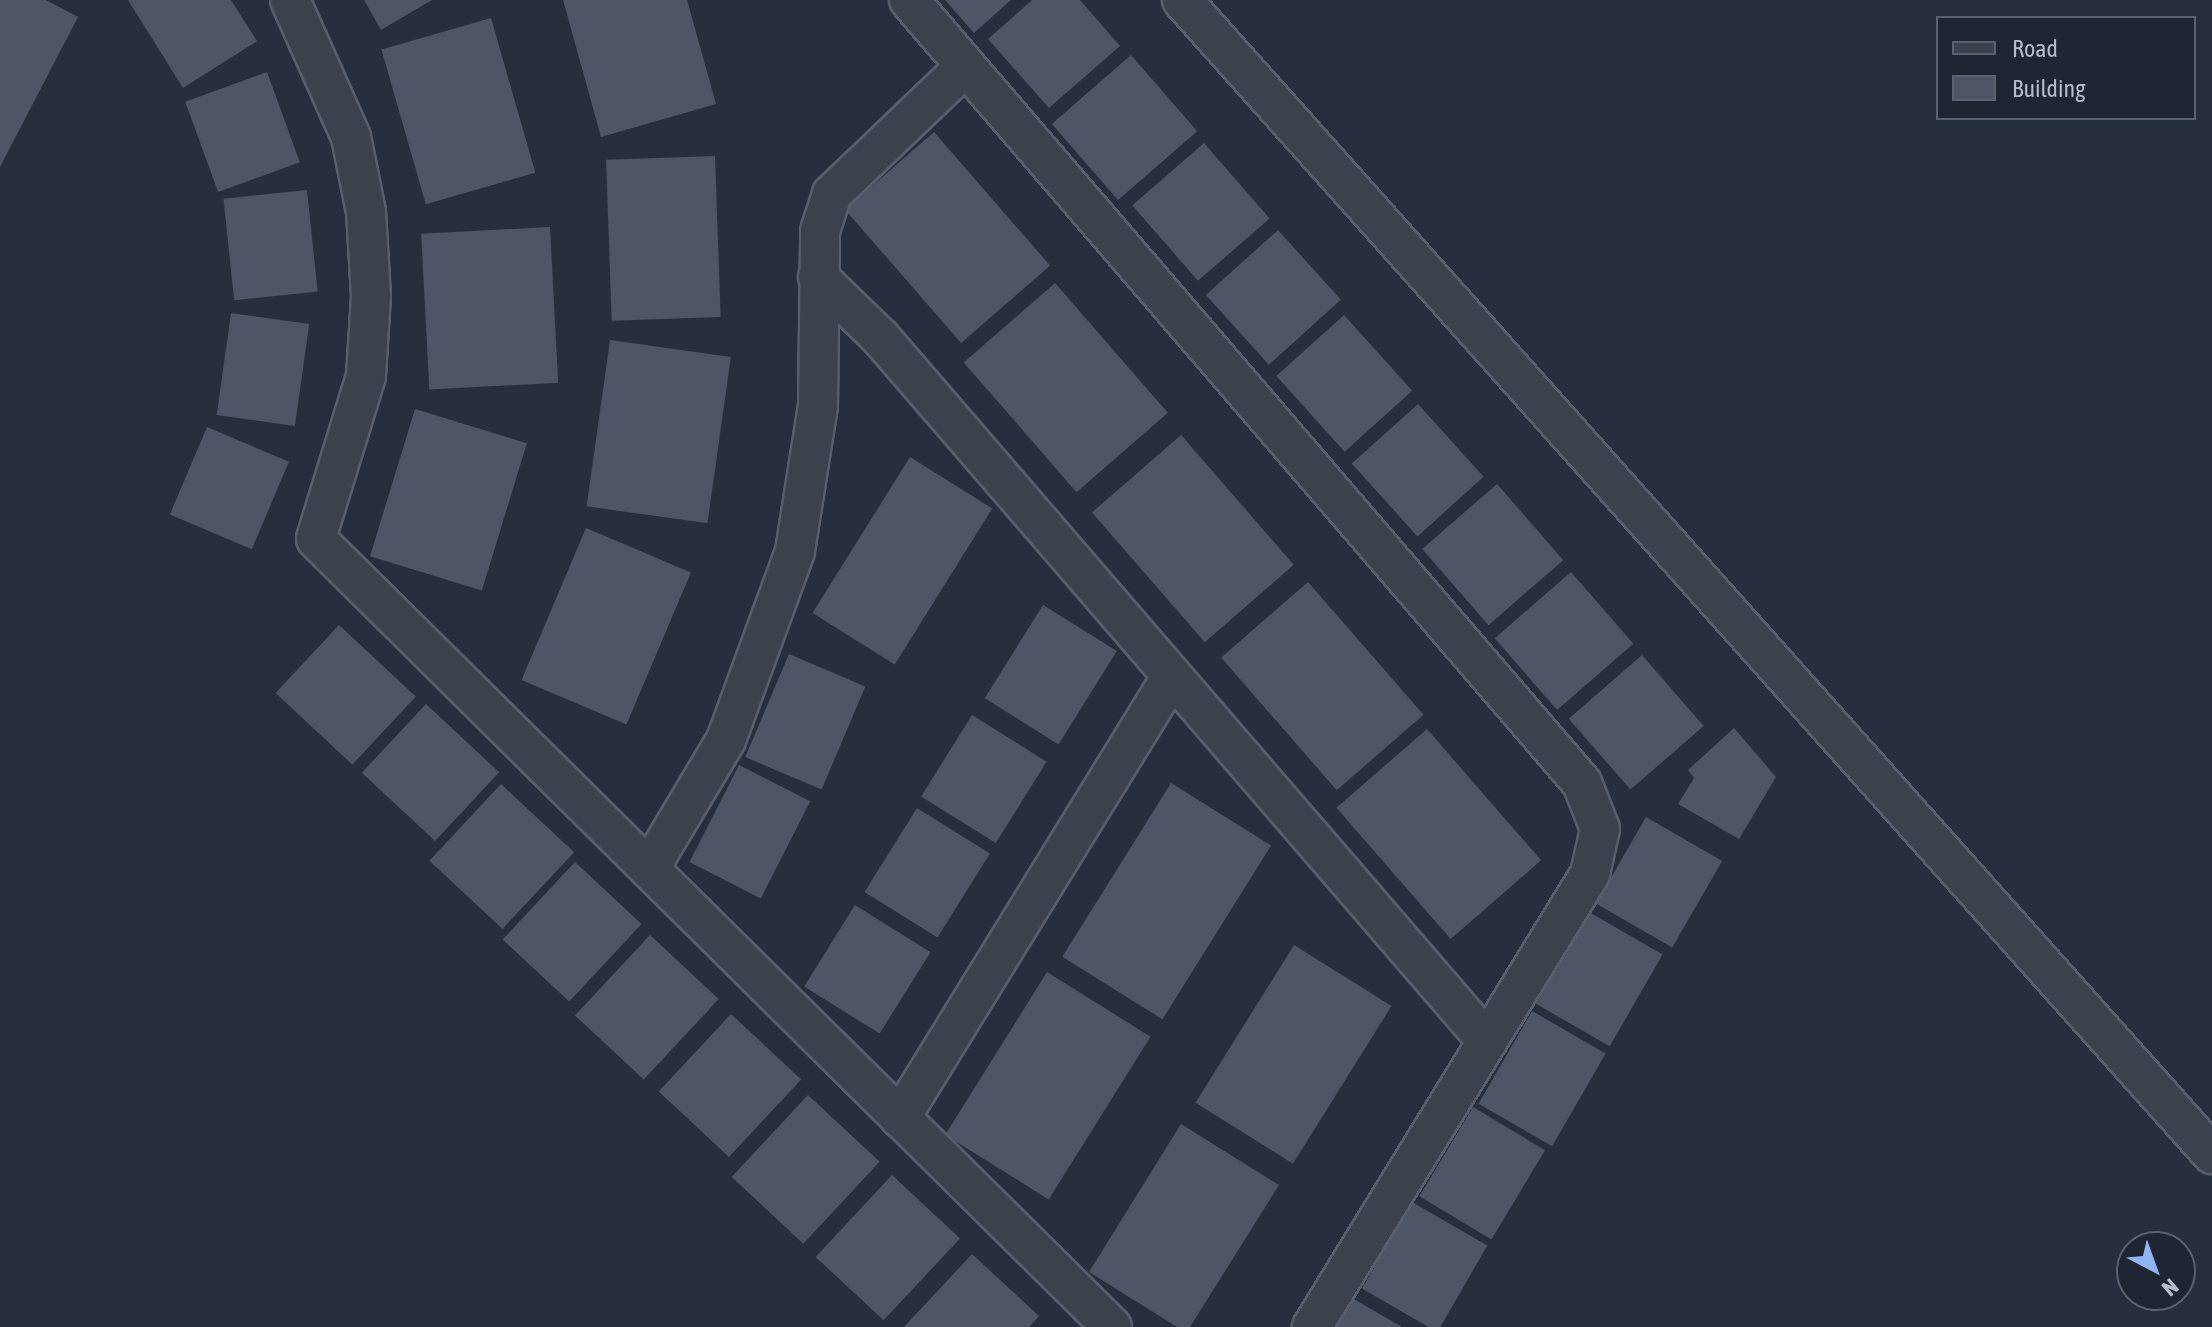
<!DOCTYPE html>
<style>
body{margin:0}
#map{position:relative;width:2212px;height:1327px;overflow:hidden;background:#262f3e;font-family:"Asap Condensed",sans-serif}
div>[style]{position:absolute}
.building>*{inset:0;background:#4c5667;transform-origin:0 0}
.roads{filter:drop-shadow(2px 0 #585f6c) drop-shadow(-2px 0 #585f6c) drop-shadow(0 2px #585f6c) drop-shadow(0 -2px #585f6c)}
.street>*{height:38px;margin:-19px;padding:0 19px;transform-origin:19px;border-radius:19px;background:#3a424e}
span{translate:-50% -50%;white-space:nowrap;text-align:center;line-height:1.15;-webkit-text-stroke:6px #1f2633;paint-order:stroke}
.legend{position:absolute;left:1936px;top:16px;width:260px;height:104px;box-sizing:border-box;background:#1f2633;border:2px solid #5b626f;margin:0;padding:10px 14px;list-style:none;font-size:24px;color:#b6bdc9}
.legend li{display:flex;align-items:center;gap:16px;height:40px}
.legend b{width:40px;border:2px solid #5b626f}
.north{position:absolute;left:2116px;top:1231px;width:80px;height:80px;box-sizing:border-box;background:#1f2633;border:2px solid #5b626f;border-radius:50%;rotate:139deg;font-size:22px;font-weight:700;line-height:32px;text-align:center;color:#b6bdc9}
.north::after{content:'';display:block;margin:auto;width:28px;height:36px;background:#91b3f3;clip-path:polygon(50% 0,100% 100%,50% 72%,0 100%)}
</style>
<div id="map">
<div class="building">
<i style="clip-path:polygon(0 0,46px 0,78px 17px,0 167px)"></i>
<i style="clip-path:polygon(128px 0,231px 0,257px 41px,183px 88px)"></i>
<i style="clip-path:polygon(364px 0,432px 0,381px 30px)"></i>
<i style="clip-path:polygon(563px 0,687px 0,716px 104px,601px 137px)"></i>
<i style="clip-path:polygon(945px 0,1011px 0,974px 33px)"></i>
<i style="clip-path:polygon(1032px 0,1080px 0,1120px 46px,1049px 108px,988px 39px)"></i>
<i style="left:491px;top:18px;width:161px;height:114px;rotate:74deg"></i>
<i style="left:1131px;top:55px;width:101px;height:105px;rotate:49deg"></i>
<i style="left:267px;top:72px;width:96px;height:87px;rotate:70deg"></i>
<i style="left:934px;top:132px;width:177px;height:118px;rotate:49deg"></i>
<i style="left:1204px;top:143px;width:100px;height:95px;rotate:49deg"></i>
<i style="left:715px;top:156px;width:161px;height:109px;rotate:88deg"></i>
<i style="left:307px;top:190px;width:102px;height:84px;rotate:84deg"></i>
<i style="left:550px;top:227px;width:156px;height:129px;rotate:87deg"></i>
<i style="left:1278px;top:230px;width:94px;height:97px;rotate:48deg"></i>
<i style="left:1055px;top:283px;width:172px;height:121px;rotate:49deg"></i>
<i style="left:231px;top:313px;width:79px;height:103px;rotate:8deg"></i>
<i style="left:1344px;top:315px;width:102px;height:91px;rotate:48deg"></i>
<i style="left:610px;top:340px;width:122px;height:168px;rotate:8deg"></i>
<i style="left:1418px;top:404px;width:98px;height:89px;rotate:48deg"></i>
<i style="left:415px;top:409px;width:117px;height:154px;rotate:17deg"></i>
<i style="left:207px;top:427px;width:89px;height:95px;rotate:23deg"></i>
<i style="left:1181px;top:435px;width:172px;height:118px;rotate:49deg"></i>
<i style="left:910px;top:457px;width:97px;height:184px;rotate:32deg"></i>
<i style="left:1497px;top:484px;width:101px;height:99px;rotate:49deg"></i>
<i style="left:586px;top:528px;width:114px;height:165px;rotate:23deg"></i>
<i style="left:1571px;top:572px;width:95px;height:101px;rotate:49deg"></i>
<i style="left:1308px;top:582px;width:176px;height:115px;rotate:49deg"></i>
<i style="left:1043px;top:605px;width:87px;height:110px;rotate:32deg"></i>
<i style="left:339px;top:625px;width:105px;height:93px;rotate:43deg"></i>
<i style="left:789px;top:654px;width:83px;height:112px;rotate:23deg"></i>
<i style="left:1642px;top:655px;width:94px;height:97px;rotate:49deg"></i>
<i style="left:426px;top:704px;width:100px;height:94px;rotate:43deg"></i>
<i style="left:972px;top:715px;width:88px;height:96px;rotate:32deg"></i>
<i style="clip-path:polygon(1734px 728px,1776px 777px,1739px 839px,1678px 804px,1694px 778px,1688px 770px)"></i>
<i style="left:1427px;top:729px;width:174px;height:120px;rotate:49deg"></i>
<i style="left:739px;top:765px;width:80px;height:109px;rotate:27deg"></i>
<i style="left:1171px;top:783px;width:118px;height:205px;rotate:32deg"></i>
<i style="left:501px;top:784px;width:100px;height:105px;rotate:43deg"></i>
<i style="left:917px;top:808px;width:86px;height:99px;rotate:32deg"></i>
<i style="left:1646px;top:817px;width:88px;height:100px;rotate:30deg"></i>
<i style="left:575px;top:862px;width:91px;height:106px;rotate:43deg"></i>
<i style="left:855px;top:905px;width:89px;height:96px;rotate:32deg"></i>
<i style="left:1589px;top:912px;width:85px;height:106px;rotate:30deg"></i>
<i style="left:650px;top:935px;width:94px;height:110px;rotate:43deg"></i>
<i style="left:1294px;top:945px;width:115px;height:186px;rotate:32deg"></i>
<i style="left:1047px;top:972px;width:122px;height:192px;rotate:32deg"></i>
<i style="left:1532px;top:1011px;width:85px;height:107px;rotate:30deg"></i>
<i style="left:731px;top:1014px;width:96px;height:106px;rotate:43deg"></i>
<i style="left:808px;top:1095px;width:98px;height:112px;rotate:43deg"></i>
<i style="left:1473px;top:1107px;width:84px;height:104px;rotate:31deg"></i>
<i style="clip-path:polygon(1181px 1124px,1279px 1185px,1190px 1327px,1177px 1327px,1089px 1272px)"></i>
<i style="left:892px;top:1175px;width:93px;height:112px;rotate:43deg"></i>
<i style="left:1412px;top:1202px;width:87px;height:100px;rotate:30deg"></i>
<i style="clip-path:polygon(972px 1254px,1039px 1316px,1029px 1327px,904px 1327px)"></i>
<i style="clip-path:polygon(1352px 1298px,1402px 1327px,1335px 1327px)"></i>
</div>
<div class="roads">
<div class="street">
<i style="left:290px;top:0;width:150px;rotate:66deg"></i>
<i style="left:351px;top:137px;width:76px;rotate:78.7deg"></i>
<i style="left:366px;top:212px;width:84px;rotate:86.6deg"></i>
<i style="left:371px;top:296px;width:80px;rotate:93.6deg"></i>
<i style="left:366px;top:376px;width:170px;rotate:107.1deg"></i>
<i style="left:316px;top:539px;width:1120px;rotate:44.71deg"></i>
<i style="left:909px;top:0;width:1032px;rotate:49.32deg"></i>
<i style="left:1582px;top:783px;width:49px;rotate:68.6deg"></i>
<i style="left:1600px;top:829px;width:46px;rotate:102.5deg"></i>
<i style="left:1590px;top:874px;width:532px;rotate:121.54deg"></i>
<i style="left:1182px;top:0;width:1547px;rotate:48.25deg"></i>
<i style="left:818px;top:277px;width:86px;rotate:44.1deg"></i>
<i style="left:880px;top:337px;width:930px;rotate:49.23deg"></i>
<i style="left:649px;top:869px;width:150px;rotate:-59.2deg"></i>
<i style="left:726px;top:740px;width:201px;rotate:-69.9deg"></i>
<i style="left:795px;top:551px;width:148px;rotate:-81deg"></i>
<i style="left:818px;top:405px;width:174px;rotate:-89.3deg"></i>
<i style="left:820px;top:231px;width:39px;rotate:-72deg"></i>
<i style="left:832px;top:194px;width:185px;rotate:-43.7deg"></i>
<i style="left:900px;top:1118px;width:519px;rotate:-58.39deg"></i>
</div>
</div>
<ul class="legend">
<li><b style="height:10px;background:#3a424e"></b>Road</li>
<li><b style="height:22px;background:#4c5667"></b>Building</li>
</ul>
<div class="north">N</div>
</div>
